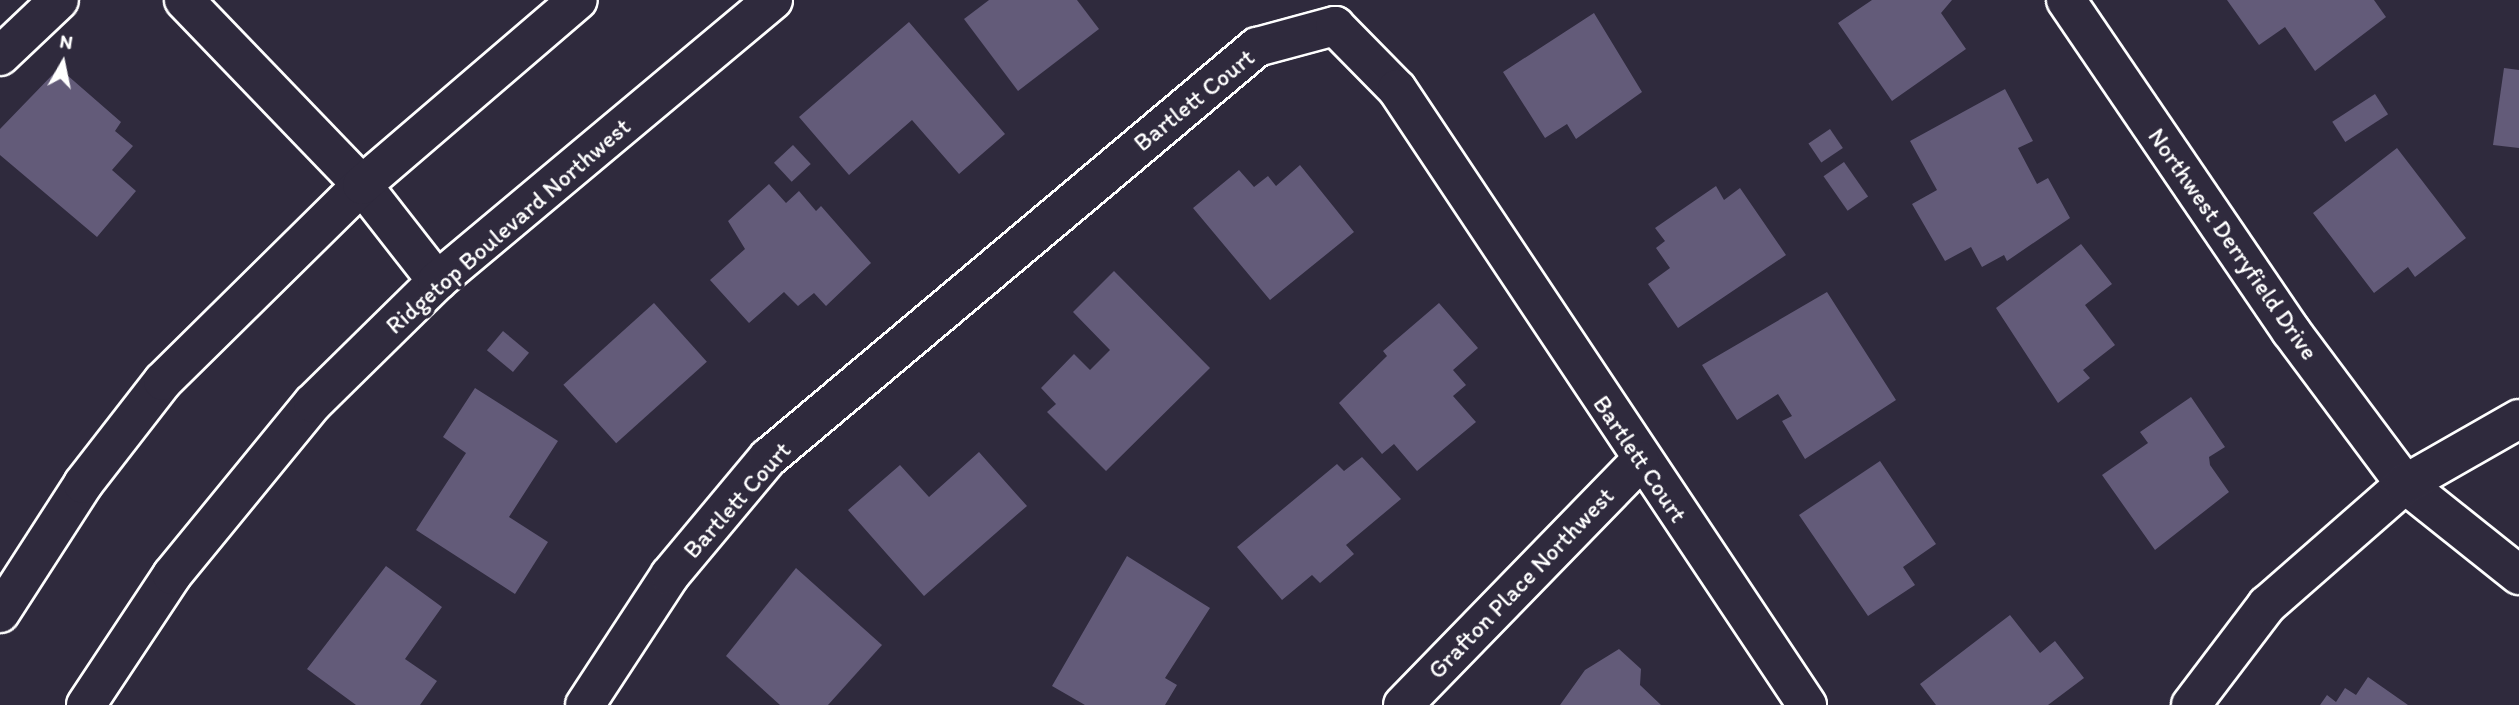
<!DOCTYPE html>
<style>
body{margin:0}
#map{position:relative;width:2519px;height:705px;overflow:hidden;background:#2f2a3d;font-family:Itim,sans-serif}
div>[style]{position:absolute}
.building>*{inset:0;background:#635b79;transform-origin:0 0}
.roads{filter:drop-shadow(2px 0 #fff) drop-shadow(-2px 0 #fff) drop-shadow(0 2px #fff) drop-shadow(0 -2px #fff)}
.minor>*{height:38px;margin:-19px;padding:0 19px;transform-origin:19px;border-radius:19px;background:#2f2a3d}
.secondary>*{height:38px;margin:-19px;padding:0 19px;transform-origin:19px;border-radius:19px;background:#2f2a3d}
span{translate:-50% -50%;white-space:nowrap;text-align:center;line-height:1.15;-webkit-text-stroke:7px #2f2a3d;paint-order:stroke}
.street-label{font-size:24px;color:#fff}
.north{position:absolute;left:28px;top:28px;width:70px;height:70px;-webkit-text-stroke:5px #2f2a3d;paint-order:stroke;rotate:9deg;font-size:19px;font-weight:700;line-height:28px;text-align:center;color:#fff}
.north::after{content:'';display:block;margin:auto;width:24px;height:32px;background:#fff;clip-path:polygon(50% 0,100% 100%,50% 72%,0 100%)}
</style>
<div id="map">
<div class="building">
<i style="clip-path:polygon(989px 0,1077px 0,1099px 29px,1018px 91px,964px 19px)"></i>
<i style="clip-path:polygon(1872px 0,1952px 0,1941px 13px,1966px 49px,1892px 101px,1838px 23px)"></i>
<i style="clip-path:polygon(2227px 0,2374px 0,2386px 17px,2315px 71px,2285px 27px,2259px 45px)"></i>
<i style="clip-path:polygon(1594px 13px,1642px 92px,1576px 139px,1567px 124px,1545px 138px,1503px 72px)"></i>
<i style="clip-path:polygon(909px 22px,1005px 134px,959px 174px,912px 120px,849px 175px,799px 117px)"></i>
<i style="clip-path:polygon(59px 68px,121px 122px,115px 131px,133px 146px,112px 170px,136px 191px,97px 237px,0 155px,0 129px)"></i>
<i style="clip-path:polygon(2504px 68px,2519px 70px,2519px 148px,2493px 145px)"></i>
<i style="clip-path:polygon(2005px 89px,2033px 141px,2018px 148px,2037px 184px,2048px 178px,2070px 218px,2007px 261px,2004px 255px,1982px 267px,1971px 247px,1945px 261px,1912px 204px,1937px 190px,1910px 141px)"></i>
<i style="left:2375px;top:94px;width:24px;height:51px;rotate:57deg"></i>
<i style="left:1830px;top:129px;width:23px;height:26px;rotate:56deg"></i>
<i style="left:793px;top:145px;width:26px;height:26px;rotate:47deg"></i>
<i style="clip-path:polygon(2397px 148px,2466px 238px,2415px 277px,2408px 267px,2374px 293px,2313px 213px)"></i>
<i style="left:1844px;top:162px;width:42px;height:25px;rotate:55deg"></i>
<i style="clip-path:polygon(1300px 165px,1354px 232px,1270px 300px,1193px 208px,1239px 170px,1254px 187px,1268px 176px,1276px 186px)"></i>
<i style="clip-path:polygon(769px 184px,786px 203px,799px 191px,816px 211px,821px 206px,871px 263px,826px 306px,814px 293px,798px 306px,784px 292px,749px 323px,710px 280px,745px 249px,728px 221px)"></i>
<i style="clip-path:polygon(1716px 186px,1724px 200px,1740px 188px,1786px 255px,1678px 328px,1648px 284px,1670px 268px,1656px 248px,1665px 241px,1655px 228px)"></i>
<i style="clip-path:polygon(2081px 244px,2112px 284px,2085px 305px,2115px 345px,2083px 370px,2090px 378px,2058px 403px,1996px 308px)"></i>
<i style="clip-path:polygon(1114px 271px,1210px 368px,1106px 471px,1047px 412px,1056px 404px,1041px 388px,1074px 354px,1090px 370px,1110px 350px,1073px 312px)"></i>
<i style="clip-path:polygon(1827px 292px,1896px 400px,1805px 459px,1782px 421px,1792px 416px,1778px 394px,1737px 420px,1702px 365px)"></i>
<i style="left:654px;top:303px;width:79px;height:122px;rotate:48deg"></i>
<i style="clip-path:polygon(1439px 303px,1478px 348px,1453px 370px,1466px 385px,1453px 396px,1476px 422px,1417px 471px,1394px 444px,1382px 454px,1339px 403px,1387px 356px,1383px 351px)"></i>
<i style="left:503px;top:331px;width:34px;height:25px;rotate:40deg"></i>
<i style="clip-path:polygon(475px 388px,558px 441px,509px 517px,548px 542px,515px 594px,416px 530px,466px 453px,443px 437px)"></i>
<i style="clip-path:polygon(2191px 397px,2225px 447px,2209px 457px,2210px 465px,2229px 492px,2155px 550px,2102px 475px,2148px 443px,2140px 432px)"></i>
<i style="clip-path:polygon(979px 452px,1027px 506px,924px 596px,848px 510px,900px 465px,929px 497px)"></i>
<i style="clip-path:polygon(1362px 457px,1401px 499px,1346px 545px,1354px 554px,1320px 583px,1312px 575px,1282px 600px,1237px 547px,1337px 464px,1344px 471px)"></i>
<i style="clip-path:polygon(1880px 461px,1936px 544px,1903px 567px,1915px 585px,1868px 616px,1799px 515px)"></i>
<i style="clip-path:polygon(1127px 556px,1210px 608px,1165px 678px,1177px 685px,1165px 705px,1085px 705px,1052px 686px)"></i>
<i style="clip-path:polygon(386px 566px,442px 607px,405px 659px,437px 681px,420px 705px,356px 705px,307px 669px)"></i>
<i style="clip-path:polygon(796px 568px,882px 645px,828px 705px,780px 705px,726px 656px)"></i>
<i style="clip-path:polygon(2010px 615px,2040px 653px,2055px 641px,2084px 678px,2048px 705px,1936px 705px,1920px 684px)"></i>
<i style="clip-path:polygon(1619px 649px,1641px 669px,1640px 685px,1661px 705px,1560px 705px,1585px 670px)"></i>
<i style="clip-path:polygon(2368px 677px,2408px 705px,2320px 705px,2327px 695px,2336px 702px,2345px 688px,2356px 695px)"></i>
</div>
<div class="roads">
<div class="minor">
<i style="left:184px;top:0;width:257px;rotate:46.1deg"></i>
<i style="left:362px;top:185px;width:122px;rotate:52deg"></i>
<i style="left:2066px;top:0;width:400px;rotate:55.8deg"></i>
<i style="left:2291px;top:331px;width:191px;rotate:53.3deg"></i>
<i style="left:2405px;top:484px;width:146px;rotate:38.6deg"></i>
<i style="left:0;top:56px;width:81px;rotate:-43.5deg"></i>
<i style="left:585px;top:705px;width:155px;rotate:-56.8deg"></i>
<i style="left:670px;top:575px;width:153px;rotate:-50.1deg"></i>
<i style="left:768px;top:458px;width:639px;rotate:-40.05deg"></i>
<i style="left:1257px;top:47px;width:81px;rotate:-15.1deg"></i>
<i style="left:1335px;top:26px;width:88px;rotate:45.5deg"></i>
<i style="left:1397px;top:89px;width:740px;rotate:56.35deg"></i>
<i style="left:1403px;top:705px;width:340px;rotate:-45.8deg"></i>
<i style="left:2191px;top:705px;width:126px;rotate:-52.8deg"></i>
<i style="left:2267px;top:605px;width:184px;rotate:-41.2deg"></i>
<i style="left:2405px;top:484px;width:131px;rotate:-29.7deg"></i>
</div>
<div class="secondary">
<i style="left:0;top:613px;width:153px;rotate:-57.2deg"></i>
<i style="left:83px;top:484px;width:130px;rotate:-52.2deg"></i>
<i style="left:163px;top:381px;width:279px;rotate:-44.6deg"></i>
<i style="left:362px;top:185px;width:284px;rotate:-40.6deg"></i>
<i style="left:86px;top:705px;width:156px;rotate:-56.5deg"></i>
<i style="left:172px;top:575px;width:222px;rotate:-50.7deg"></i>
<i style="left:313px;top:403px;width:174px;rotate:-44.5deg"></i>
<i style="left:437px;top:281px;width:438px;rotate:-39.9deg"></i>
</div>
</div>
<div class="street-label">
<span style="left:1194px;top:100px;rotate:-39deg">Bartlett Court</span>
<span style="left:508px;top:226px;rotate:-41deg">Ridgetop Boulevard Northwest</span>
<span style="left:2233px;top:244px;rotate:55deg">Northwest Derryfield Drive</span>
<span style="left:1640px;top:459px;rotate:56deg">Bartlett Court</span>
<span style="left:737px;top:500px;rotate:-48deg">Bartlett Court</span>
<span style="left:1521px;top:583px;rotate:-46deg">Grafton Place Northwest</span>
</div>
<div class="north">N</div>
</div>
